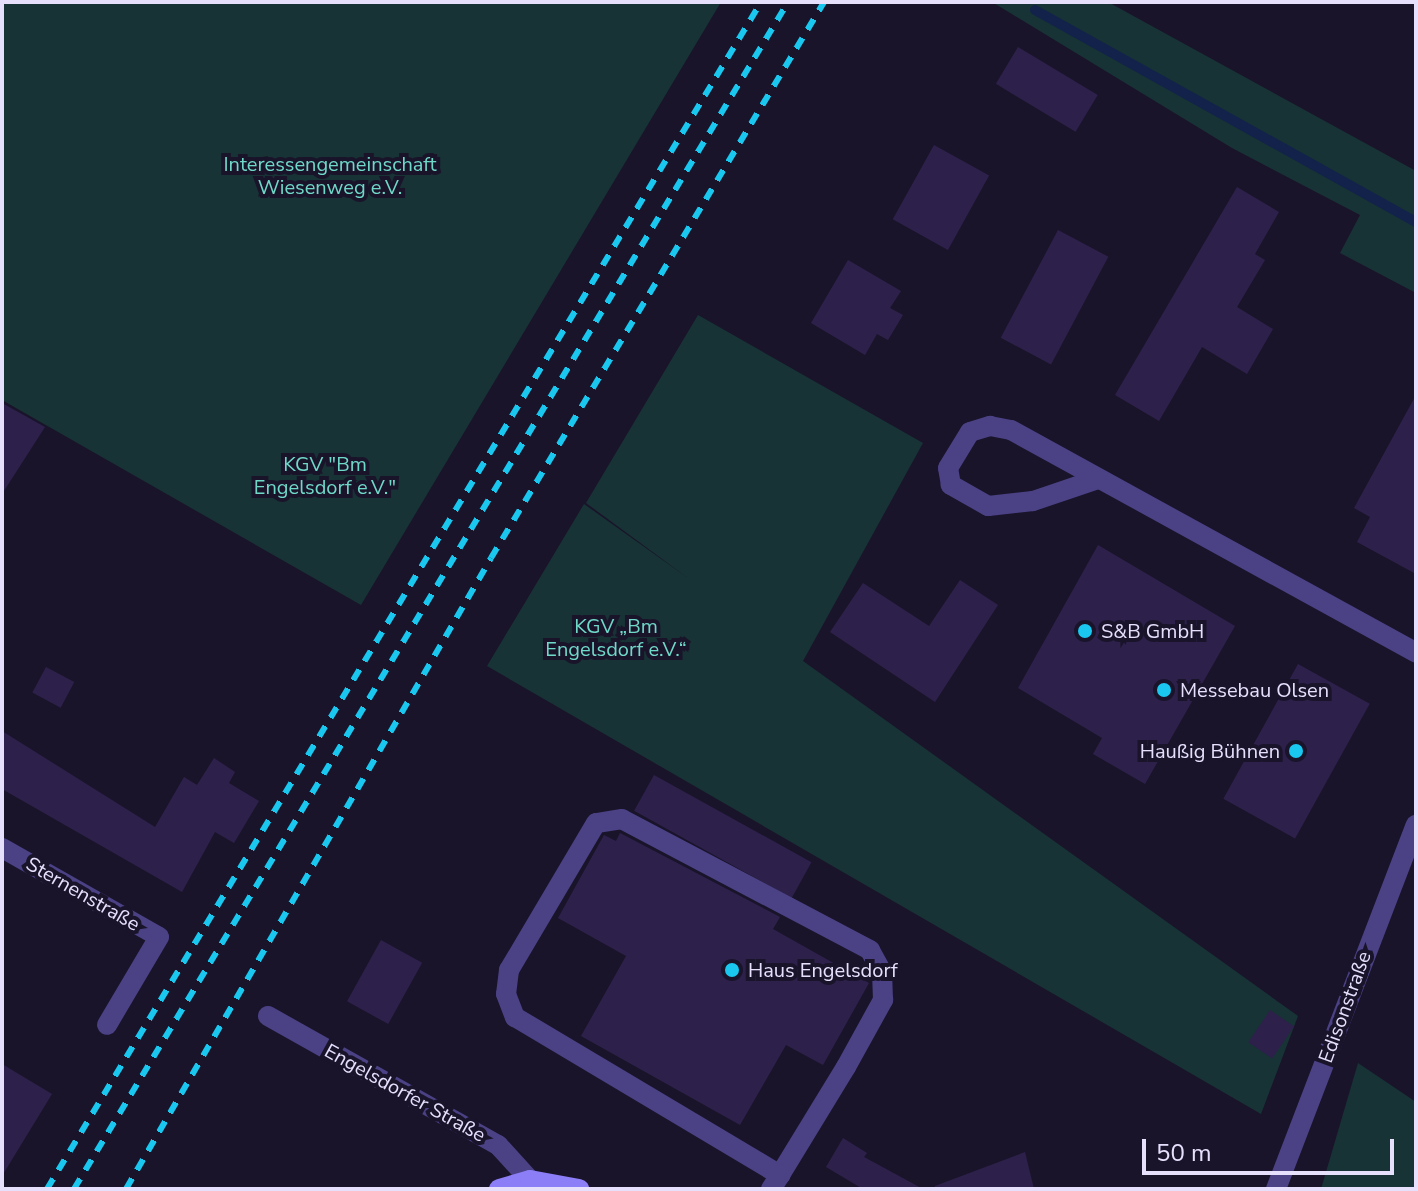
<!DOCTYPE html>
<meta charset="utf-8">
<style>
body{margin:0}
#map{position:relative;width:1418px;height:1191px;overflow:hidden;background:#1a142b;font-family:"Nunito Sans",sans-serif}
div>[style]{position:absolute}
.green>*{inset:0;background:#173335}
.stream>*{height:10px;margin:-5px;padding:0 5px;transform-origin:5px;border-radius:5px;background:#12224b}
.building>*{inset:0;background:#2d214b;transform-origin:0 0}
.street>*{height:20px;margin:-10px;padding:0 10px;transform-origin:10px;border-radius:10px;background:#4b4286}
.secondary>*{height:20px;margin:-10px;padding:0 10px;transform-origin:10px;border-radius:10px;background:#8b7ef6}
.rail>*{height:6px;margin-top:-3px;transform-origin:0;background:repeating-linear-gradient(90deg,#1ac7ef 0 12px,transparent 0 22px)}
.dots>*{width:22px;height:22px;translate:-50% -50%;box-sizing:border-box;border:4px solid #1a142b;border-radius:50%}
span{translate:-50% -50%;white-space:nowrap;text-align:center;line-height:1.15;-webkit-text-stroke:8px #1a142b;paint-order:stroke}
.park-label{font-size:20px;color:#6fd9c8}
.poi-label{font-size:20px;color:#e6e0fd}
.left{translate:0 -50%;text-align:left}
.right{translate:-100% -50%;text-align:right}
.street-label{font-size:20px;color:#e6e0fd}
.frame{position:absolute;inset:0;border:4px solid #e6e0fd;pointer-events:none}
.scale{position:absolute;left:1142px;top:1139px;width:252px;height:36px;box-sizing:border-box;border:4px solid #e6e0fd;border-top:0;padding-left:10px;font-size:24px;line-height:28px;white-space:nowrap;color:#e6e0fd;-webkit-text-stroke:6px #1a142b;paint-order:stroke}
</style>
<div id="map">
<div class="green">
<i style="clip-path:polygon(2px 2px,721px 2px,361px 605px,2px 400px)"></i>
<i style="clip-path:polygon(992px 2px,1108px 2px,1416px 171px,1416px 293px,1340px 253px,1360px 215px,1232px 148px)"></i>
<i style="clip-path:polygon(698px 315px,923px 443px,803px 661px,1298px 1016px,1261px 1114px,487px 666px,584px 504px,688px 578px,586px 503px)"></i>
<i style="clip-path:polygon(1358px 1063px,1416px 1102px,1416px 1189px,1321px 1189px)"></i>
</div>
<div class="stream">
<i style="left:1035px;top:10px;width:436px;rotate:29.1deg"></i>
</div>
<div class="building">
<i style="left:1018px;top:47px;width:93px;height:43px;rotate:31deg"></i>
<i style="left:934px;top:145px;width:63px;height:85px;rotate:29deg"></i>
<i style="clip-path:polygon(1237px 187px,1279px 212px,1255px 254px,1265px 260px,1237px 307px,1273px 329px,1247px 374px,1202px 347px,1159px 421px,1115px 395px)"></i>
<i style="left:1058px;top:230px;width:57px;height:122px;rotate:28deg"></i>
<i style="clip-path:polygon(848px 260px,901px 291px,890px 308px,903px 315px,888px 340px,877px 334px,865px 355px,811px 323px)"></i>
<i style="clip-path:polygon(1416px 395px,1416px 574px,1357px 542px,1370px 517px,1354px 508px)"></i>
<i style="clip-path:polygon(2px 403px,45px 427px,2px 494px)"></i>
<i style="clip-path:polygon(1098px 545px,1235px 626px,1145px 784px,1093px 754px,1102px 738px,1018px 688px)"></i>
<i style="clip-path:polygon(960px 580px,998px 605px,935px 702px,830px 632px,863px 583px,929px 626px)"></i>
<i style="left:1298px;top:664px;width:82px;height:154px;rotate:29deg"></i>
<i style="left:46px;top:667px;width:32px;height:29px;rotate:28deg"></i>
<i style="clip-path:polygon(2px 731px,155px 827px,184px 777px,197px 785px,214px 758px,235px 772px,229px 783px,259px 801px,234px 843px,215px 832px,182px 892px,2px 789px)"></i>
<i style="left:654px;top:775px;width:180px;height:41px;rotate:29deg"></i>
<i style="clip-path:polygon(620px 833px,780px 917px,773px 929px,869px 983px,823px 1065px,786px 1045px,740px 1125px,581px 1036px,626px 956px,558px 918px,604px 835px,616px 841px)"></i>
<i style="left:381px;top:940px;width:47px;height:70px;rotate:29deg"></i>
<i style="left:1270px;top:1010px;width:29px;height:39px;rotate:34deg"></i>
<i style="clip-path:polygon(2px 1064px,52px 1094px,2px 1176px)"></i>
<i style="clip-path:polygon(843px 1138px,867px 1153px,864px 1157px,923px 1189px,863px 1189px,826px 1167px)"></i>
<i style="clip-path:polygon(1025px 1152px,1034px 1189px,935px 1189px,935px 1186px)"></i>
</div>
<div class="street">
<i style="left:1098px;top:479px;width:69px;rotate:161.3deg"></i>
<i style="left:1033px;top:501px;width:45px;rotate:173.7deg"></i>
<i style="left:988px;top:506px;width:43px;rotate:-150.4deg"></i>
<i style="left:951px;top:485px;width:17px;rotate:-100deg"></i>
<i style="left:948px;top:468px;width:42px;rotate:-58.6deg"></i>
<i style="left:970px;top:432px;width:21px;rotate:-17deg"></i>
<i style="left:990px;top:426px;width:21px;rotate:11deg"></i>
<i style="left:1011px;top:430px;width:462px;rotate:28.8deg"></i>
<i style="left:2px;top:848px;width:180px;rotate:29.5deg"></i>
<i style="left:159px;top:937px;width:102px;rotate:120.6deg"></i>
<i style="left:268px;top:1016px;width:264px;rotate:29.3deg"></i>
<i style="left:498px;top:1145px;width:47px;rotate:47.6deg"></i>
<i style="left:771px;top:1189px;width:17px;rotate:-57deg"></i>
<i style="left:780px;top:1175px;width:127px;rotate:-58.6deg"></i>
<i style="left:846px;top:1067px;width:77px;rotate:-61.1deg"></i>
<i style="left:883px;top:1000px;width:28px;rotate:-92deg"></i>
<i style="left:882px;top:972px;width:25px;rotate:-119deg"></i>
<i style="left:870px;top:950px;width:280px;rotate:-152.2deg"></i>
<i style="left:622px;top:819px;width:26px;rotate:171deg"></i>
<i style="left:596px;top:823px;width:171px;rotate:120.6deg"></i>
<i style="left:509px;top:970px;width:24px;rotate:97deg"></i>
<i style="left:506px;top:994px;width:25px;rotate:69deg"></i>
<i style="left:515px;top:1017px;width:309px;rotate:30.8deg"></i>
<i style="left:1276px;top:1189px;width:390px;rotate:-69deg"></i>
</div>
<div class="secondary">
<i style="left:499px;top:1189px;width:32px;rotate:-16deg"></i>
<i style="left:530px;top:1180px;width:50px;rotate:10.4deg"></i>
</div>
<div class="rail">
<i style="left:47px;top:1189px;width:1385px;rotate:-58.97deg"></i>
<i style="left:74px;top:1189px;width:1385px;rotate:-58.97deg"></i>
<i style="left:126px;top:1189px;width:729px;rotate:-59.95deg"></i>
<i style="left:491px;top:558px;width:648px;rotate:-59.08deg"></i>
</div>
<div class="dots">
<i style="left:1085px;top:631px;background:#1ac7ef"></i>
<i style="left:1164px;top:690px;background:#1ac7ef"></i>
<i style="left:1296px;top:751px;background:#1ac7ef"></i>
<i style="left:732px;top:970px;background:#1ac7ef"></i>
</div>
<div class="park-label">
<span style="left:330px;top:176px">Interessengemeinschaft<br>Wiesenweg e.V.</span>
<span style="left:325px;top:476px">KGV "Bm<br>Engelsdorf e.V."</span>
<span style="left:616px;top:638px">KGV „Bm<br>Engelsdorf e.V.“</span>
</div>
<div class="poi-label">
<span class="left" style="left:1101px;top:631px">S&amp;B GmbH</span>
<span class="left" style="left:1180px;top:690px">Messebau Olsen</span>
<span class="right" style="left:1280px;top:751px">Haußig Bühnen</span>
<span class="left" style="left:748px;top:970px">Haus Engelsdorf</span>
</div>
<div class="street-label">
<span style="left:83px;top:894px;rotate:30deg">Sternenstraße</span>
<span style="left:1345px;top:1007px;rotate:-70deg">Edisonstraße</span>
<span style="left:405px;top:1093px;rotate:29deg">Engelsdorfer Straße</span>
</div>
<div class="frame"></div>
<div class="scale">50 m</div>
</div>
